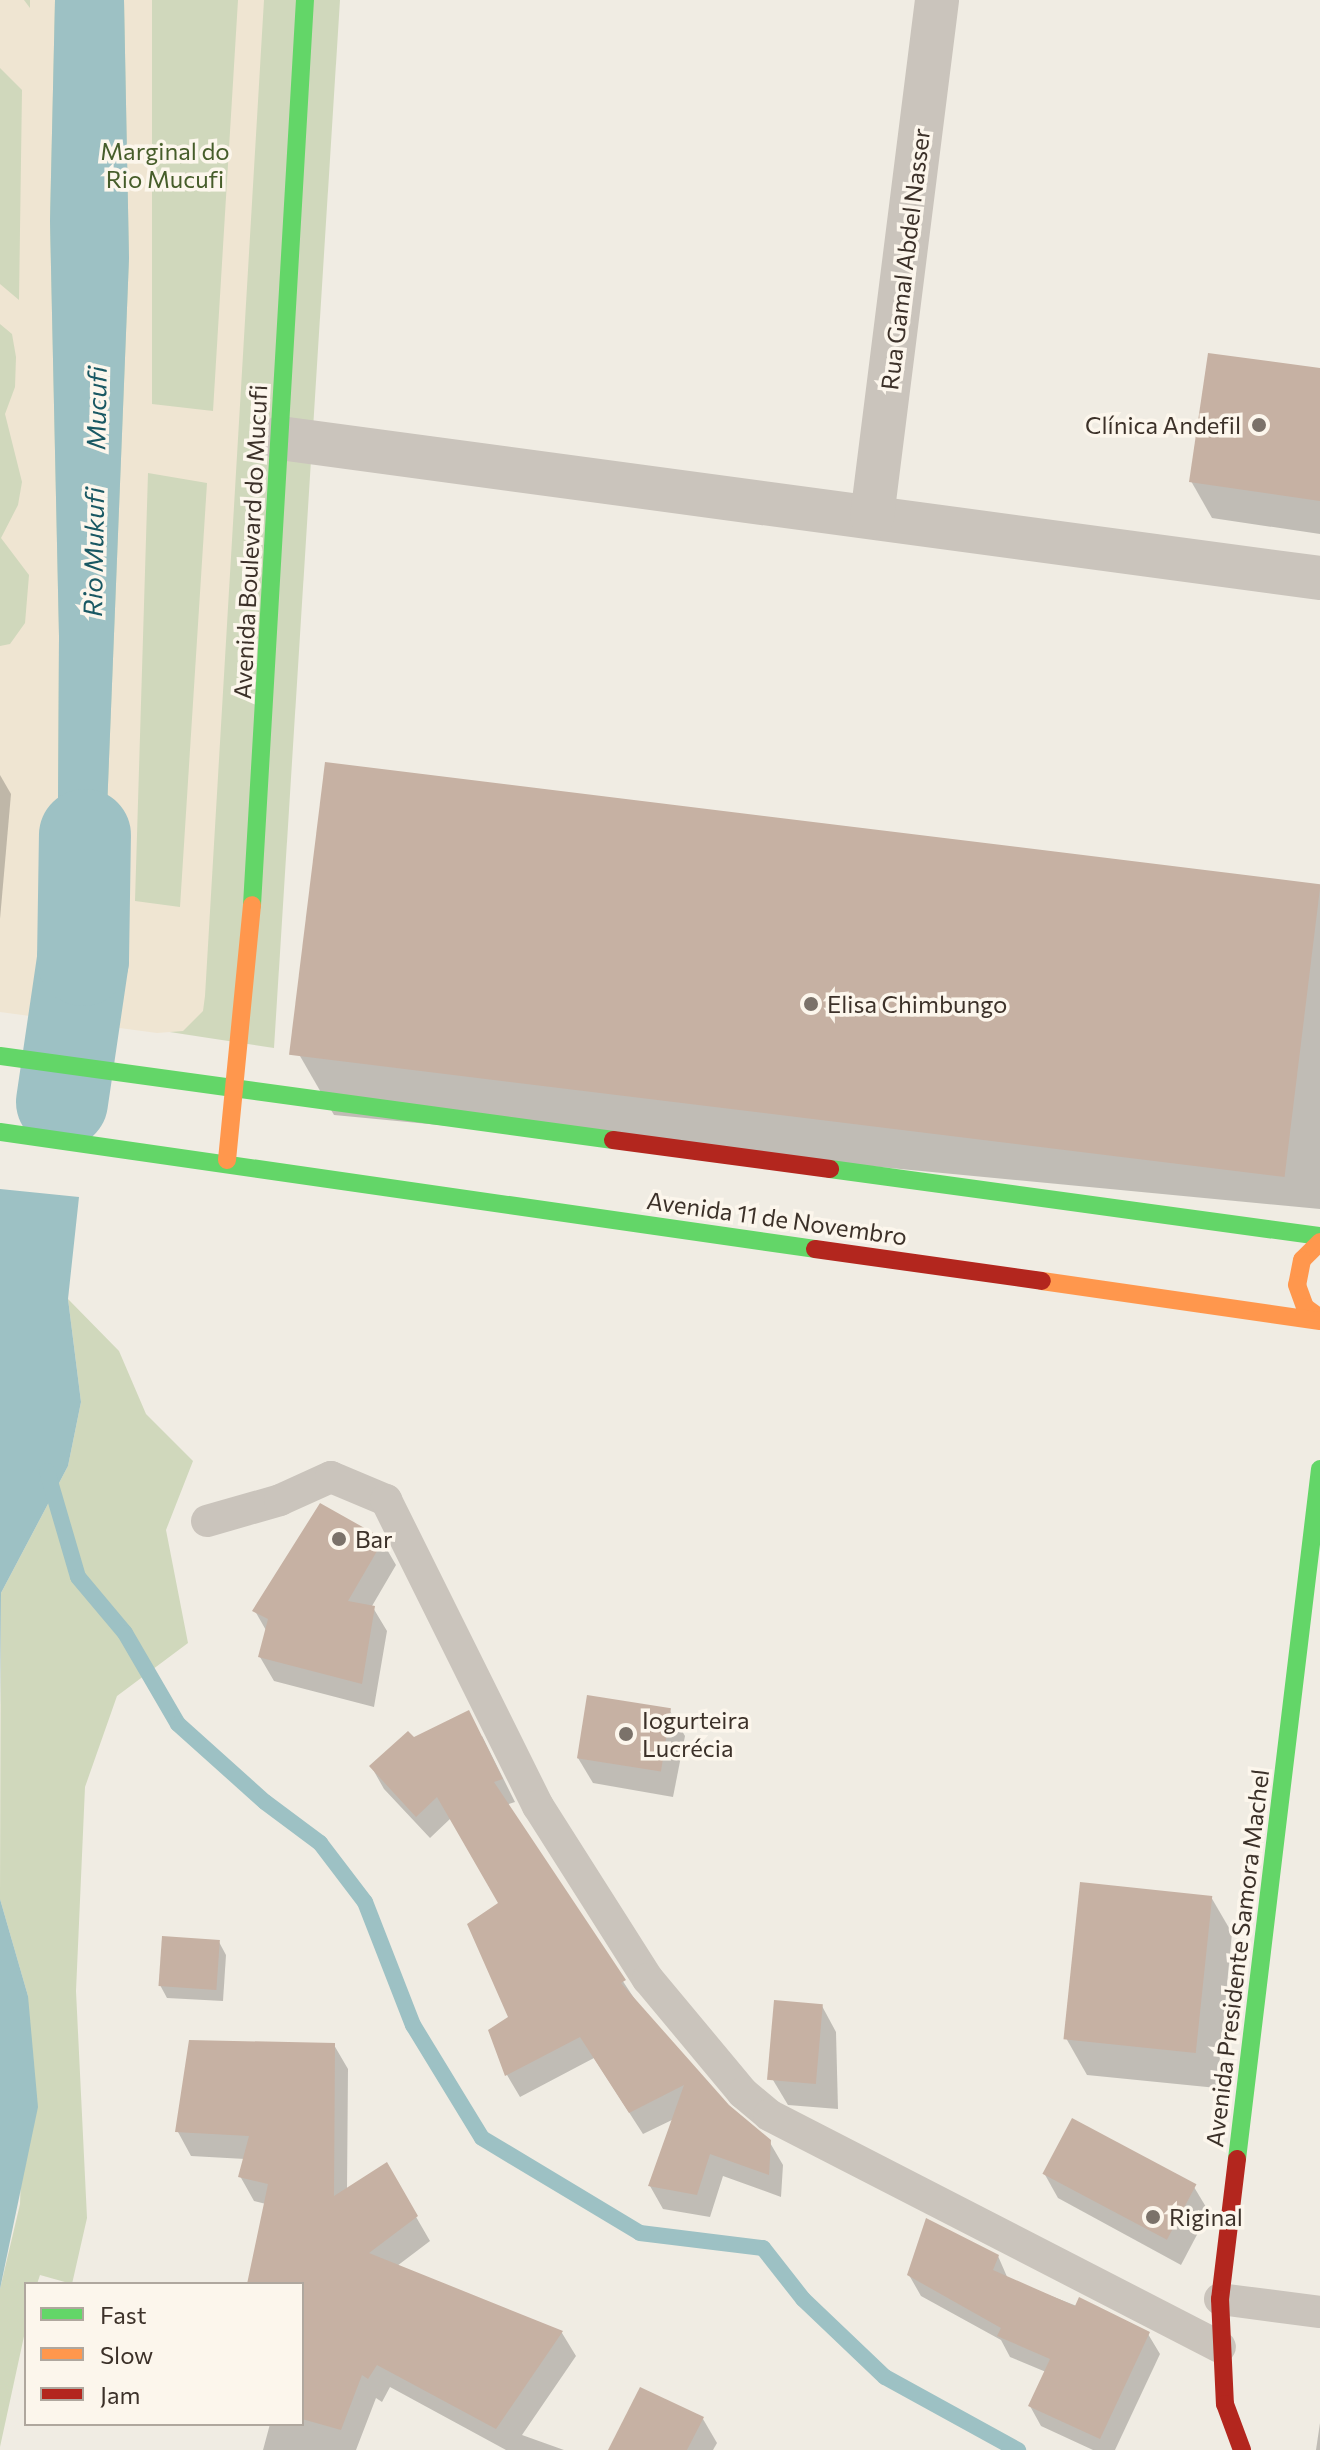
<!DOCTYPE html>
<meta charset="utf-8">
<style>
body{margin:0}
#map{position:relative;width:1320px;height:2450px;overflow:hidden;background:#f0ece3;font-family:Commissioner,sans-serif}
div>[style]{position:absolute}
.green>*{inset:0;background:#d0d8bc}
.plaza>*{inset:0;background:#efe5d2}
.water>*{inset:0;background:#9dc1c4}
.shadow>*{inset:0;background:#0003}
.stream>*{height:16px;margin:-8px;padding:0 8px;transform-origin:8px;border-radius:8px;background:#9dc1c4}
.river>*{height:92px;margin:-46px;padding:0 46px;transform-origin:46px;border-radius:46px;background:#9dc1c4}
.building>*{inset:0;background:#c6b1a3;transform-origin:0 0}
.lane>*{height:32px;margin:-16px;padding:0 16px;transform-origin:16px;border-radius:16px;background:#cac4bc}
.street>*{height:44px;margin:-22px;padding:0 22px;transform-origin:22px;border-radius:22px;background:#cac4bc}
.fast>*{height:18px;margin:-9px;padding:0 9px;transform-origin:9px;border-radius:9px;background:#63d668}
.slow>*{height:18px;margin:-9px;padding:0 9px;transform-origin:9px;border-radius:9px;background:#ff974d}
.jam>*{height:18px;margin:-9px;padding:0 9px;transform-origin:9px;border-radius:9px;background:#b3261e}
.dots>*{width:22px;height:22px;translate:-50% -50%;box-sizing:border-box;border:4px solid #fcf6ec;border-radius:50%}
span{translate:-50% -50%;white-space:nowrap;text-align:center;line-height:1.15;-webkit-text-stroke:7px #fcf6ec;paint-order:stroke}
.park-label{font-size:24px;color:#465d2a}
.street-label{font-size:24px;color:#3c3129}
.poi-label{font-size:24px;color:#3c3129}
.right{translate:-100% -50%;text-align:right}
.left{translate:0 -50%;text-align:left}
.water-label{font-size:26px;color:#195863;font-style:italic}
.legend{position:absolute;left:24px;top:2282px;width:280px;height:144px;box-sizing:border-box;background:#fcf6ec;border:2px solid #afa79e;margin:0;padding:10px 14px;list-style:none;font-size:24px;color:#3c3129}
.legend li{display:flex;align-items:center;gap:16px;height:40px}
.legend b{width:40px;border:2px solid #afa79e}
</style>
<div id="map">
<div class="green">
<i style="clip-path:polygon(0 0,340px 0,274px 1048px,0 1006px)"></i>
<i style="clip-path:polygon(68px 1299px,119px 1351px,146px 1414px,193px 1461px,166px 1530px,188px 1643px,117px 1696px,85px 1787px,76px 1991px,87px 2218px,72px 2284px,40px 2275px,37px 2284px,26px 2284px,26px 2327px,0 2447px,0 2289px,20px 2204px,28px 1996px,0 1899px,1px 1593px,68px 1466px,81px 1402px)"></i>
</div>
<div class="plaza">
<i style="clip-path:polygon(evenodd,0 0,24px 0,30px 8px,30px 0,55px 0,50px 221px,59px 636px,57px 964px,83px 960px,108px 968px,105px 860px,129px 258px,124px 0,152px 0,152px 404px,213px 411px,238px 0,264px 0,205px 996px,203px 1011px,183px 1031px,157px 1033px,0 1012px,0 646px,10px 644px,25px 623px,29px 575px,1px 538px,18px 505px,22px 482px,5px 414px,15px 387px,16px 357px,12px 334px,0 324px,0 284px,19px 300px,22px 90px,0 68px,0 0,148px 473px,207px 483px,180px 907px,135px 901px,148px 473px)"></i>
</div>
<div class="water">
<i style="clip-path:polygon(55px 0,124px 0,129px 258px,105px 860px,109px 968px,83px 960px,57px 965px,59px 636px,50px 221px)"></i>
<i style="clip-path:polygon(0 1189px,79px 1197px,68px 1299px,81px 1402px,68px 1466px,1px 1593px,0 1708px)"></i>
<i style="clip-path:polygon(0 1899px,28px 1996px,38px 2107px,0 2289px)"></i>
</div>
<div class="shadow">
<i style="clip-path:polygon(1320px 370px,1320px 534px,1212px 518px,1191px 481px)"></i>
<i style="clip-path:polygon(0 775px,11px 794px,0 919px)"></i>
<i style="clip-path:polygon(1320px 889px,1320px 1209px,334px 1115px,300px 1056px)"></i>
<i style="clip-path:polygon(382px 1541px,396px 1565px,372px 1606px,387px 1631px,374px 1707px,274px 1681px,260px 1657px,267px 1632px,255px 1611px)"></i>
<i style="clip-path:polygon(670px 1711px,685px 1736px,673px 1797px,593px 1783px,578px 1758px)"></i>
<i style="clip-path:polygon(482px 1736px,515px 1802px,506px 1805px,638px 2004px,727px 2107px,769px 2141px,783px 2165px,781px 2197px,723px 2176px,710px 2217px,663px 2209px,650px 2186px,674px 2119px,643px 2134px,594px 2058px,520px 2097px,507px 2075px,511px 2017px,500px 1904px,451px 1818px,430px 1838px,384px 1789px,371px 1766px,413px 1740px)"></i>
<i style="clip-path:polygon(1211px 1897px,1232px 1933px,1217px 2088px,1087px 2075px,1066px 2038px)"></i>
<i style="clip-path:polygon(219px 1942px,226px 1955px,223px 2001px,167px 1998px,160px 1985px)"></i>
<i style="clip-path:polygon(822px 2006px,836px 2032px,838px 2109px,788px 2105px,773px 2080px)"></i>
<i style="clip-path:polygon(334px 2045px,348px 2069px,347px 2190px,386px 2165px,430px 2241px,397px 2266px,562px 2333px,576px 2356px,522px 2435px,564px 2450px,506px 2450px,390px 2387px,382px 2402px,376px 2398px,356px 2450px,263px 2450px,270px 2424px,302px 2424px,302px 2284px,249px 2284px,266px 2204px,254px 2201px,240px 2176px,245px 2159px,191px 2156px,178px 2132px)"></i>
<i style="clip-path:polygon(1044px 2173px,1194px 2187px,1209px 2212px,1181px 2265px,1058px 2198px)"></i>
<i style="clip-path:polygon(998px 2256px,1008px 2279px,1148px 2334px,1160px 2354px,1115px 2450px,1093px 2450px,1041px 2426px,1030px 2406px,1046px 2372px,1010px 2357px,1001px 2340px,921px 2296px,909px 2275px)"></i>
<i style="clip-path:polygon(703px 2419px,717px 2443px,713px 2450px,611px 2450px)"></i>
<i style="clip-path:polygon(1320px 2423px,1320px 2450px,1316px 2450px)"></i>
</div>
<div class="stream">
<i style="left:47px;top:1471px;width:110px;rotate:73.7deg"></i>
<i style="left:78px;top:1577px;width:73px;rotate:50deg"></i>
<i style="left:125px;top:1633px;width:105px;rotate:59.8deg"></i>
<i style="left:178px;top:1724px;width:117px;rotate:41.9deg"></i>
<i style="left:265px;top:1802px;width:69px;rotate:36.7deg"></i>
<i style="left:320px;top:1843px;width:74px;rotate:52.7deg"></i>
<i style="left:365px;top:1902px;width:132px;rotate:68.7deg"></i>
<i style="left:413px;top:2025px;width:132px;rotate:58.6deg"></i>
<i style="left:482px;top:2138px;width:184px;rotate:31deg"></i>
<i style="left:640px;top:2233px;width:124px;rotate:7deg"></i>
<i style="left:763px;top:2248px;width:65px;rotate:51.9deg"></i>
<i style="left:803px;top:2299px;width:113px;rotate:43.6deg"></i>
<i style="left:885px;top:2377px;width:152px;rotate:28.8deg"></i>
</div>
<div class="river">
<i style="left:62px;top:1102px;width:144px;rotate:-81.6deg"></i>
<i style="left:83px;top:960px;width:125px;rotate:-89.1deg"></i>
</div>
<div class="building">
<i style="clip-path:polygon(1208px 353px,1320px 368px,1320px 501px,1189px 482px)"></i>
<i style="left:325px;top:762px;width:1003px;height:295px;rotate:7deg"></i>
<i style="clip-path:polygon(320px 1503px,384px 1539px,348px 1601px,375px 1606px,362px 1684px,258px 1657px,268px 1619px,252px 1611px)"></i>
<i style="left:587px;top:1695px;width:85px;height:64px;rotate:9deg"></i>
<i style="clip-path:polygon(469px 1710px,503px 1779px,494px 1782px,626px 1980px,621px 1983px,729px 2105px,771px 2140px,769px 2175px,710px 2154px,697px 2195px,648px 2186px,684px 2085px,629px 2113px,580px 2037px,505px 2076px,488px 2030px,508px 2017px,467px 1924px,498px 1903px,437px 1797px,416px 1817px,369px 1766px,408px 1731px,414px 1737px)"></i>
<i style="left:1080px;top:1882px;width:133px;height:158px;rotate:6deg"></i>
<i style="left:162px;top:1936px;width:58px;height:50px;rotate:4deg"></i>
<i style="left:774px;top:2000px;width:49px;height:80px;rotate:5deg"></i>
<i style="clip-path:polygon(189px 2040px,335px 2043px,334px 2196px,387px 2162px,418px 2216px,369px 2253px,563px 2331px,496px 2429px,377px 2365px,368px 2379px,362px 2375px,341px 2430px,302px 2419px,302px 2284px,247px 2284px,268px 2184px,238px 2177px,249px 2136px,175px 2132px)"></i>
<i style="left:1072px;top:2118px;width:141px;height:63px;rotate:28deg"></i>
<i style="clip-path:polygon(926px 2218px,999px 2255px,993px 2270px,1075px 2306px,1079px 2297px,1150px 2332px,1100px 2439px,1028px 2406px,1050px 2359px,997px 2336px,1001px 2328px,907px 2275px)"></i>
<i style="clip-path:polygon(640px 2387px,704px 2417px,687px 2450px,608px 2450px)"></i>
</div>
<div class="lane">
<i style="left:207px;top:1521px;width:76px;rotate:-16deg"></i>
<i style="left:280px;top:1500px;width:56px;rotate:-24.3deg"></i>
<i style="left:331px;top:1477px;width:60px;rotate:22.7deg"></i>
<i style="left:386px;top:1500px;width:342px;rotate:63.6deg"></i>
<i style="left:538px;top:1806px;width:205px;rotate:57.6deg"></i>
<i style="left:648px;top:1979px;width:148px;rotate:50.2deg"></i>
<i style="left:743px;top:2093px;width:34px;rotate:40deg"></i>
<i style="left:769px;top:2115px;width:507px;rotate:27.22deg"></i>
<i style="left:1220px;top:2299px;width:101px;rotate:7.4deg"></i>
</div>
<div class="street">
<i style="left:280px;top:438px;width:1049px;rotate:7.67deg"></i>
<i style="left:872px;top:517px;width:521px;rotate:-82.83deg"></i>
</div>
<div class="fast">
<i style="left:252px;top:905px;width:907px;rotate:-86.65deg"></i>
<i style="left:0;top:1056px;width:619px;rotate:7.8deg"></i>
<i style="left:0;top:1132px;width:823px;rotate:8.17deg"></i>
<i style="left:830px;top:1169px;width:495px;rotate:7.8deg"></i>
<i style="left:1237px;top:2159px;width:695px;rotate:-83.14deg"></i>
</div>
<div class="slow">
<i style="left:227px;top:1160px;width:256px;rotate:-84.4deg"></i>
<i style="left:1320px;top:1242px;width:25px;rotate:135deg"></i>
<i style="left:1302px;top:1260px;width:25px;rotate:101deg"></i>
<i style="left:1297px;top:1285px;width:23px;rotate:70deg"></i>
<i style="left:1305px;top:1307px;width:19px;rotate:36deg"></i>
<i style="left:1042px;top:1281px;width:281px;rotate:8.2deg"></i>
</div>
<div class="jam">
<i style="left:613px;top:1140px;width:219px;rotate:7.6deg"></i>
<i style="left:815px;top:1249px;width:229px;rotate:8deg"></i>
<i style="left:1237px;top:2159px;width:141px;rotate:96.9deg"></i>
<i style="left:1220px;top:2299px;width:105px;rotate:87.3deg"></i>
<i style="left:1225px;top:2404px;width:49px;rotate:69.7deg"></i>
</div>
<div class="dots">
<i style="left:1259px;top:425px;background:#7b726a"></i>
<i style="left:811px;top:1004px;background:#7b726a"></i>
<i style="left:339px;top:1539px;background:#7b726a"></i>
<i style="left:626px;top:1734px;background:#7b726a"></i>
<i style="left:1153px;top:2217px;background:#7b726a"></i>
</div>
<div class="park-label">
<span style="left:165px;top:165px">Marginal do<br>Rio Mucufi</span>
</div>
<div class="street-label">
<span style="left:905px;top:259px;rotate:-83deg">Rua Gamal Abdel Nasser</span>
<span style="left:250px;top:542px;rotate:-87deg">Avenida Boulevard do Mucufi</span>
<span style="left:777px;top:1218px;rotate:8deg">Avenida 11 de Novembro</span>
<span style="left:1237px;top:1958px;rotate:-83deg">Avenida Presidente Samora Machel</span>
</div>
<div class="poi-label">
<span class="right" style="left:1241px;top:425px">Clínica Andefil</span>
<span class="left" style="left:827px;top:1004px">Elisa Chimbungo</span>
<span class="left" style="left:355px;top:1539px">Bar</span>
<span class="left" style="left:642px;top:1734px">Iogurteira<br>Lucrécia</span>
<span class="left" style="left:1169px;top:2217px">Riginal</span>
</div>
<div class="water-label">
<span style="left:96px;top:408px;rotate:-89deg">Mucufi</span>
<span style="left:93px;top:552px;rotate:-89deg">Rio Mukufi</span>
</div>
<ul class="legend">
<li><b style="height:10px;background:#63d668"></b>Fast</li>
<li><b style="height:10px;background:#ff974d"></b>Slow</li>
<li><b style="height:10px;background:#b3261e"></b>Jam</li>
</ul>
</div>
